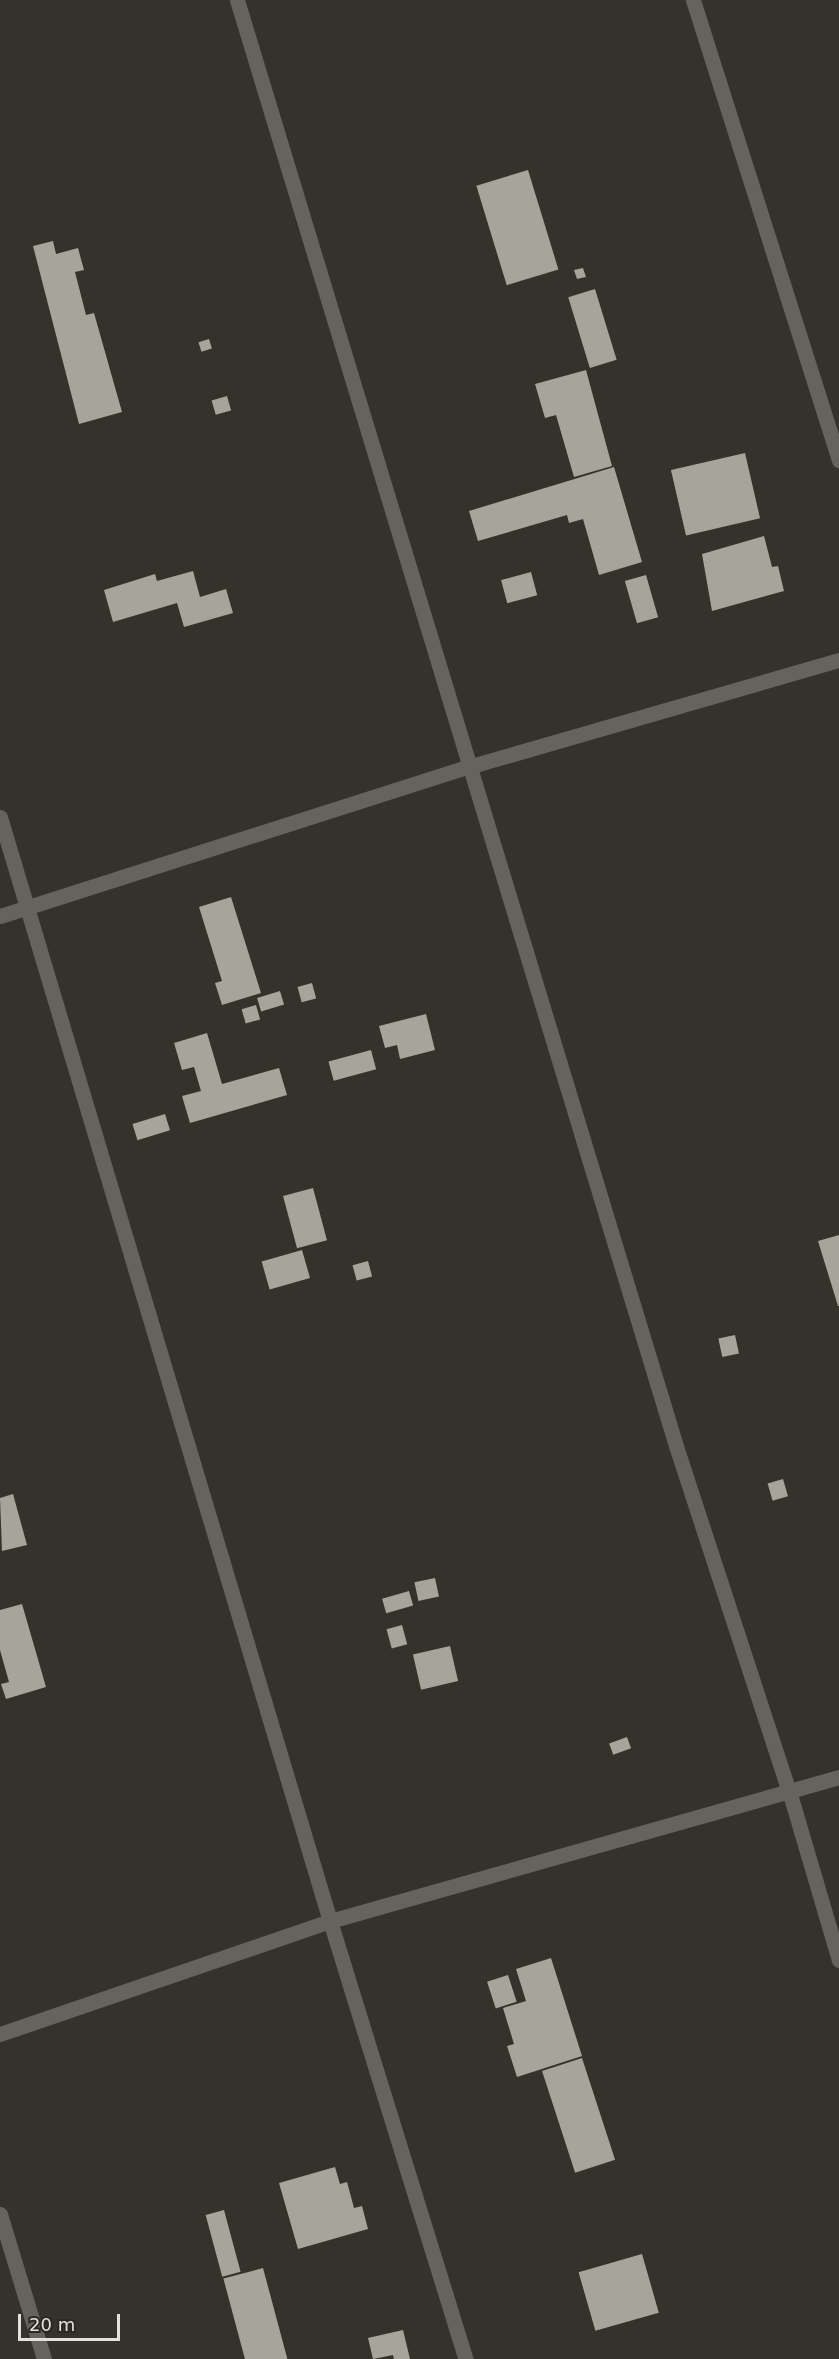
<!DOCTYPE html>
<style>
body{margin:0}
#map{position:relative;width:839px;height:2359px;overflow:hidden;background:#35322c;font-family:"DejaVu Sans",sans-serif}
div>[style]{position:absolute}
.building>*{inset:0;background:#a7a49c;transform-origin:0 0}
.street>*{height:15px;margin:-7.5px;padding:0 7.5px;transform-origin:7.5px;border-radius:7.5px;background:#66635c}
span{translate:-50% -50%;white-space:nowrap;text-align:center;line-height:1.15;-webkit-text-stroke:6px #2b2822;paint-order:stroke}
.scale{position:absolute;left:18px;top:2314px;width:102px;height:27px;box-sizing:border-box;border:3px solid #e2e1dc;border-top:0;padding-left:8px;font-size:18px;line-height:21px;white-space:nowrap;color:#e2e1dc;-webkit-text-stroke:4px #2b2822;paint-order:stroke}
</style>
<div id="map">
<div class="building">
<i style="left:528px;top:170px;width:104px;height:54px;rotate:73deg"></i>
<i style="clip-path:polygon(53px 241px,56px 254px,78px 248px,84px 270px,75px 272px,86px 315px,94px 313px,122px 412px,79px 424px,33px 246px)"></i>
<i style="clip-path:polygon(583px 268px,586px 277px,577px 279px,574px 270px)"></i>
<i style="left:595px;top:289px;width:74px;height:28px;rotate:73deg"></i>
<i style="left:209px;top:339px;width:10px;height:11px;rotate:73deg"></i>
<i style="clip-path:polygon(586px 370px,612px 466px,574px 477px,556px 415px,545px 418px,535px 384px)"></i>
<i style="left:227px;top:396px;width:15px;height:16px;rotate:74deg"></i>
<i style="left:745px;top:453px;width:67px;height:76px;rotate:77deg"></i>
<i style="clip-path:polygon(614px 467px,642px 562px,599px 575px,583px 519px,569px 523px,567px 515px,478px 541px,469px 511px)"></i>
<i style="clip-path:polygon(764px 536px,772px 567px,778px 566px,784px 591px,712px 611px,702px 554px)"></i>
<i style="clip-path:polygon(193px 571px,200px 597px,226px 589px,233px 613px,184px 627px,177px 603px,113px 622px,104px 590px,155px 574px,157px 581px)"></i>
<i style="left:531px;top:572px;width:24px;height:31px;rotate:75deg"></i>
<i style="left:646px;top:575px;width:44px;height:22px;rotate:74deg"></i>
<i style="clip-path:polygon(231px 897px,261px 993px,222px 1005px,215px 983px,222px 981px,199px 907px)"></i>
<i style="left:312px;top:983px;width:16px;height:15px;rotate:75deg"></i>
<i style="left:280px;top:991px;width:14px;height:24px;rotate:73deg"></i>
<i style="left:256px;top:1005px;width:15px;height:15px;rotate:74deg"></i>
<i style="clip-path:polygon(426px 1014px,435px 1050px,400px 1059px,397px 1045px,385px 1048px,379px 1026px)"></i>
<i style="clip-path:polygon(207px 1033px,222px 1084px,279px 1068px,287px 1095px,190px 1123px,182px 1096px,201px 1091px,194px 1067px,182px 1070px,174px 1043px)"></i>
<i style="left:371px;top:1050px;width:20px;height:44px;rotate:75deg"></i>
<i style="left:165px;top:1114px;width:17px;height:34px;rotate:73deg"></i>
<i style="left:313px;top:1188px;width:54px;height:31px;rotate:75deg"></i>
<i style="clip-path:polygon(839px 1235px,839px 1306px,838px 1306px,818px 1241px)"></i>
<i style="left:302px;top:1250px;width:29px;height:42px;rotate:74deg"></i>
<i style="left:368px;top:1261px;width:16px;height:16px;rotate:75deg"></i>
<i style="left:735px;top:1335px;width:19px;height:17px;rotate:78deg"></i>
<i style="left:783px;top:1479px;width:18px;height:16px;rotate:74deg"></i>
<i style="clip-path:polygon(13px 1494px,27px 1545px,2px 1551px,0 1498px)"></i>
<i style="left:435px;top:1578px;width:19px;height:21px;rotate:78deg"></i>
<i style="left:409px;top:1591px;width:15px;height:28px;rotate:74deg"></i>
<i style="clip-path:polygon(22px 1604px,46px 1687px,6px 1699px,1px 1684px,9px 1682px,0 1650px,0 1610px)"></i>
<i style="left:402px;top:1625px;width:20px;height:16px;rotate:75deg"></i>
<i style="left:450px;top:1646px;width:36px;height:38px;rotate:77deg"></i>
<i style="left:627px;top:1737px;width:12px;height:19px;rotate:70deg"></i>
<i style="clip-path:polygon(551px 1958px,582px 2056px,517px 2077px,507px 2046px,514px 2044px,503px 2008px,526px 2001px,516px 1969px)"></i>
<i style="left:508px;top:1975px;width:28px;height:22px;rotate:72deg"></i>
<i style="left:582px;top:2058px;width:107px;height:42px;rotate:72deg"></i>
<i style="clip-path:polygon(335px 2167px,340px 2184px,347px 2182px,354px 2208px,362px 2206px,368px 2229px,298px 2249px,279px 2183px)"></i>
<i style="left:224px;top:2210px;width:64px;height:19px;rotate:75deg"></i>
<i style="left:642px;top:2254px;width:61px;height:66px;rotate:74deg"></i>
<i style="left:263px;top:2268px;width:94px;height:41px;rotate:75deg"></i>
<i style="clip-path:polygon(403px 2330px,410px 2359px,394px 2359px,393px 2355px,373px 2359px,368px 2338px)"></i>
</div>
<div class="street">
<i style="left:237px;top:0;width:1511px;rotate:73.11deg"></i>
<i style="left:676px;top:1446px;width:366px;rotate:71.9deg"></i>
<i style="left:790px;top:1794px;width:173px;rotate:73.6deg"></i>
<i style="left:693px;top:0;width:483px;rotate:72.4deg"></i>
<i style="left:0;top:817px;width:1152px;rotate:73.36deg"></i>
<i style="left:330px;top:1921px;width:459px;rotate:72.8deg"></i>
<i style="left:0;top:916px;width:491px;rotate:-17.7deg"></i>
<i style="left:468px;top:767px;width:386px;rotate:-16.1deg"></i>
<i style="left:0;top:2034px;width:349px;rotate:-18.9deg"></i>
<i style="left:330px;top:1921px;width:529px;rotate:-15.8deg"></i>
<i style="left:0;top:2214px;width:152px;rotate:73.1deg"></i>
</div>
<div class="scale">20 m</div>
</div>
